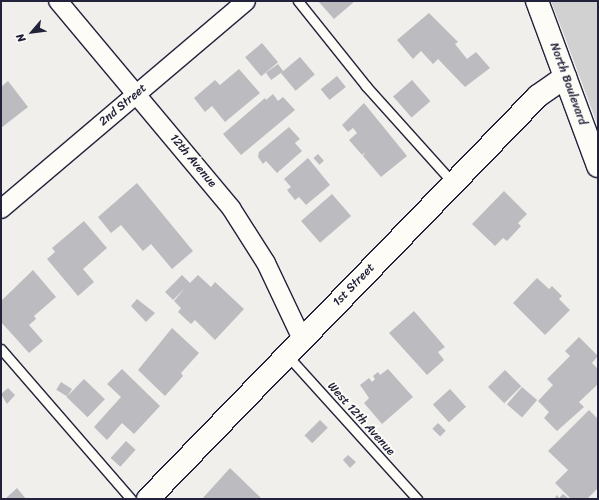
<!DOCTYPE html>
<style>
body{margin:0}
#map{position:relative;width:599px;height:500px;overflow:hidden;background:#f0efec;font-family:Sriracha,sans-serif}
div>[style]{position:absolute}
.green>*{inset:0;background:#d2d1d1}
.building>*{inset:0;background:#bcbcc0;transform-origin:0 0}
.roads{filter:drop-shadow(1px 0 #22223b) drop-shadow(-1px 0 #22223b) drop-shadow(0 1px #22223b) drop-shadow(0 -1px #22223b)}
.lane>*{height:9px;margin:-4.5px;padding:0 4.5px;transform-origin:4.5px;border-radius:4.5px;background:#fdfcf7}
.street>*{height:18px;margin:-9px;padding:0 9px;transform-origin:9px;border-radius:9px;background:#fdfcf7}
.secondary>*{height:22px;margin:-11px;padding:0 11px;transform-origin:11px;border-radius:11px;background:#fdfcf7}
span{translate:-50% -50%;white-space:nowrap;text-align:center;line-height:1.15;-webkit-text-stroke:4px #fdfcf7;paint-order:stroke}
.street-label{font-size:12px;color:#22223b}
.frame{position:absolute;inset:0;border:2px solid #22223b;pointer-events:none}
.north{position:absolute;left:12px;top:12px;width:40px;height:40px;-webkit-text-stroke:3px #fdfcf7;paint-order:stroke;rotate:242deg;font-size:11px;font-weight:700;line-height:16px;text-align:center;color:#22223b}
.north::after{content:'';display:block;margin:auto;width:14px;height:18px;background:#22223b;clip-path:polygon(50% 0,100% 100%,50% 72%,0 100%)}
</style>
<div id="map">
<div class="green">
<i style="clip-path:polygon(551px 1px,598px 1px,598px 126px,563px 32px)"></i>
</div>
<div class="building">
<i style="clip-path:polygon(318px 1px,355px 1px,334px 19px)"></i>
<i style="clip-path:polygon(429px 13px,458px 42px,455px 44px,467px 59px,476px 52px,490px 68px,465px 87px,438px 59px,433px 64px,421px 51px,413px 59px,397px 40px)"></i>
<i style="left:262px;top:43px;width:25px;height:22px;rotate:50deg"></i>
<i style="left:300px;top:57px;width:23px;height:25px;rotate:50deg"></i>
<i style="left:278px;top:64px;width:9px;height:15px;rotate:54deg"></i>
<i style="clip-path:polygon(239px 69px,260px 93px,225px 122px,212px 106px,205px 112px,194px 98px,215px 80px,220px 85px)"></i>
<i style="left:337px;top:76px;width:14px;height:21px;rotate:51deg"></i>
<i style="left:412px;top:80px;width:28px;height:25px;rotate:49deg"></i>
<i style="clip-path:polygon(8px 81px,28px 107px,1px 128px,1px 87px)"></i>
<i style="clip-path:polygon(273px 94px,278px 101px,283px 97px,295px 110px,241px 155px,223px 134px,265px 98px,266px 100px)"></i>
<i style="clip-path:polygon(364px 103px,407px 156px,381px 177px,363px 156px,365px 152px,362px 155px,349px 140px,357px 133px,353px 128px,348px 132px,342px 125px)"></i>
<i style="clip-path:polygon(289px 127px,300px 139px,295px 143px,302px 151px,277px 173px,266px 161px,263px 164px,258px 157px,259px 152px)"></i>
<i style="left:318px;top:154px;width:9px;height:6px;rotate:49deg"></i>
<i style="clip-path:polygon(308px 158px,330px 185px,306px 205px,299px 197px,295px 200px,287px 190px,291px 187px,284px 179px)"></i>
<i style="clip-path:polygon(137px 183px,193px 251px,172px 269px,151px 244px,143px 251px,121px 225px,111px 233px,98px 217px)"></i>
<i style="clip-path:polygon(504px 191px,527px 214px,518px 223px,521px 226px,507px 241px,503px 238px,495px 246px,472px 224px)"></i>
<i style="left:332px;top:194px;width:29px;height:41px;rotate:49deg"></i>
<i style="clip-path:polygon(84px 221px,107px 248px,83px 269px,94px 282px,78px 296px,47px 259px,55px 252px,52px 248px)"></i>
<i style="clip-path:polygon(33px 270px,56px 297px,34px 316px,36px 319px,29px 325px,43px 341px,29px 353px,1px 322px,1px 301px)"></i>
<i style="clip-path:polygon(182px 275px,190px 283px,198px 275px,211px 287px,215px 282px,244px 309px,215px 340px,195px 320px,191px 324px,178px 312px,181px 308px,174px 301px,185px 288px,173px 300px,165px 292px)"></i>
<i style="clip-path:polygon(537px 278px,549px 289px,552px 286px,562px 296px,559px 299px,570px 310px,545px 335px,513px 303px)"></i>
<i style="clip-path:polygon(137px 299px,155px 313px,146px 322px,131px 306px)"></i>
<i style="clip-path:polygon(414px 311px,445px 347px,438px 352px,444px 360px,427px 375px,389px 333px)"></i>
<i style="clip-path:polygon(172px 328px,199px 353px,181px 373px,183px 376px,165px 396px,138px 370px)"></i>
<i style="clip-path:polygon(579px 337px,598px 356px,592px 363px,598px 369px,598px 384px,579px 402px,584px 407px,557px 431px,544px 418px,549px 412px,538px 401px,553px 385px,547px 379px,570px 356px,565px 351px)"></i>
<i style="clip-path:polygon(122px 369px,160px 406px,134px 434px,122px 423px,107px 440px,94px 427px,121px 397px,107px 384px)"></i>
<i style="clip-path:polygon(388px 369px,413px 397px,382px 424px,364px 403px,369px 398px,360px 385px,369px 378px,372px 382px,375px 379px,373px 376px,378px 372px,380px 375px)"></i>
<i style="left:505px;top:370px;width:23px;height:24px;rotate:45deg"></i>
<i style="left:84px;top:379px;width:29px;height:25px;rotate:44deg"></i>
<i style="left:61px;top:382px;width:13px;height:9px;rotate:32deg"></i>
<i style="left:522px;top:387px;width:20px;height:23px;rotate:41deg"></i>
<i style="clip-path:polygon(8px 388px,15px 395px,7px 404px,1px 394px)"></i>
<i style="left:450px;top:389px;width:24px;height:23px;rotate:48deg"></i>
<i style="clip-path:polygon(589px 410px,598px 419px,598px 488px,587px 499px,571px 499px,555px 483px,568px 470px,548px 451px)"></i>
<i style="left:320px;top:420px;width:11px;height:22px;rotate:45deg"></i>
<i style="left:438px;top:423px;width:11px;height:8px;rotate:45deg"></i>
<i style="left:126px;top:441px;width:13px;height:23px;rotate:42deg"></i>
<i style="clip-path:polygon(348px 455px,356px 462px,350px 468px,343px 460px)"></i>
<i style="clip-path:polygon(230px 468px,262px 499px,202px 499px)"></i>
<i style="clip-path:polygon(17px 488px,26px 499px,5px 499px)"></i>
<i style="clip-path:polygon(563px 494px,569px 499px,554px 499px,557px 495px,559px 498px)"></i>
</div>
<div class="roads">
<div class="lane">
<i style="left:298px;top:1px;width:109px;rotate:51.3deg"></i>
<i style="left:366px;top:86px;width:130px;rotate:48.1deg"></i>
<i style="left:1px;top:349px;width:198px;rotate:49.1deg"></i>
<i style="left:287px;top:355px;width:194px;rotate:47.9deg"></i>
</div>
<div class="street">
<i style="left:58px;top:1px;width:270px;rotate:50.1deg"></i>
<i style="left:231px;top:208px;width:65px;rotate:57.5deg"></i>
<i style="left:266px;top:263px;width:84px;rotate:64.7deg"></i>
<i style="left:1px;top:209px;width:321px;rotate:-40.3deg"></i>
</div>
<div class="secondary">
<i style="left:537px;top:1px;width:176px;rotate:69.7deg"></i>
<i style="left:148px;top:499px;width:561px;rotate:-45.94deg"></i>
<i style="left:538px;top:96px;width:33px;rotate:-35deg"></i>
</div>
</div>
<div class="street-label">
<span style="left:568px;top:84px;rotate:70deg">North Boulevard</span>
<span style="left:123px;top:105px;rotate:-40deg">2nd Street</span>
<span style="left:193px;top:161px;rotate:50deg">12th Avenue</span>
<span style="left:354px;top:285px;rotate:-46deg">1st Street</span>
<span style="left:361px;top:419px;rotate:48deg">West 12th Avenue</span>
</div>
<div class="frame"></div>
<div class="north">N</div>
</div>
